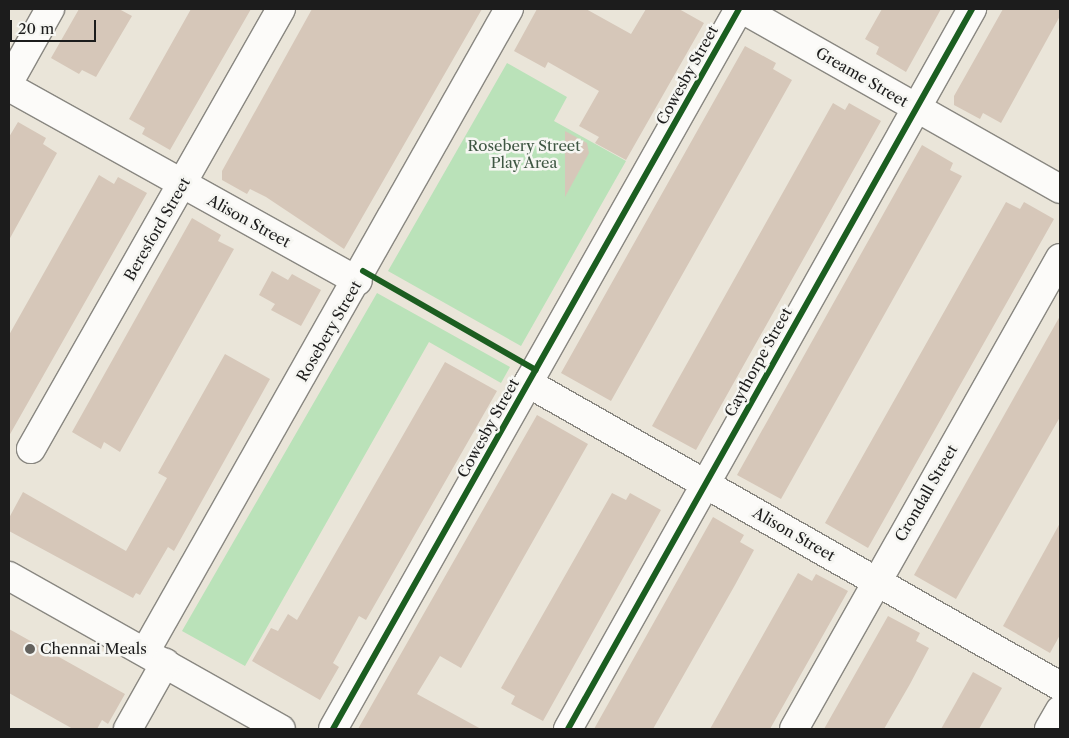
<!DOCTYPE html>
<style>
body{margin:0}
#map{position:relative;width:1069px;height:738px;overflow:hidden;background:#eae5d9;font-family:"Libre Caslon Text",serif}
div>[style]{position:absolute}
.green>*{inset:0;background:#bae2b9}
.building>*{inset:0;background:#d6c7b9}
.roads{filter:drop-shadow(1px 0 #898781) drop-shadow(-1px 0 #898781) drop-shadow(0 1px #898781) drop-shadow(0 -1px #898781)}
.street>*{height:28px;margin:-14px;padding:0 14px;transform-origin:14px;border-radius:14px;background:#fcfbf9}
.cycleway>*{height:6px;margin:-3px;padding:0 3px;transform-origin:3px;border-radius:3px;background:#1b5e20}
.dots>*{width:14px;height:14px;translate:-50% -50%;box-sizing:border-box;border:2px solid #f6f6f2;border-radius:50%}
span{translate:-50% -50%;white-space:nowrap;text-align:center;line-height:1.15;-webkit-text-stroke:5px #f6f6f2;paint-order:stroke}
.street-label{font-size:15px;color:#1c1c1c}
.park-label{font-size:15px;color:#3f5743}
.poi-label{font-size:15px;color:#1c1c1c}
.left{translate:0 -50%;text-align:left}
.frame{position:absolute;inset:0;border:10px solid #1c1c1c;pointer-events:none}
.scale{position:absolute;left:10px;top:20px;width:86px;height:22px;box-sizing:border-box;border:2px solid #1c1c1c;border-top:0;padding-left:6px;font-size:15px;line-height:18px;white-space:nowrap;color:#1c1c1c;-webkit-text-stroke:4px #f6f6f2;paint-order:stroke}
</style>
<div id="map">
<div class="green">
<i style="clip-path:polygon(507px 63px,567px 97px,554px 121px,626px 161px,521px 346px,388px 271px)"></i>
<i style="clip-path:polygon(377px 293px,510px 367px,501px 383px,429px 342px,245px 666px,182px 631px)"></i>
</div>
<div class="building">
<i style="clip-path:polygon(79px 9px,119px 9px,132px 16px,96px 77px,82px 70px,79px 74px,51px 58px)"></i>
<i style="clip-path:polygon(191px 9px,251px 9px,170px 150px,142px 134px,145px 128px,129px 119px)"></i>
<i style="clip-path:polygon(312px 9px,482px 9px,344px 249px,266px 197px,250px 189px,247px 194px,222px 180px,222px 171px)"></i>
<i style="clip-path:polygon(537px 9px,586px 9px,631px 34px,646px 9px,679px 9px,704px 23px,626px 160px,595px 143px,599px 137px,579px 126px,599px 91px,548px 62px,545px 68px,514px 51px)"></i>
<i style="clip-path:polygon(882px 9px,941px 9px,906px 72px,876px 54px,879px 47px,865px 39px)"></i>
<i style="clip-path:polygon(1003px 9px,1060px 9px,1060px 16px,1001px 123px,983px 113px,980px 119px,954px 105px,954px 96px)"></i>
<i style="clip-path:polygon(745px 46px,776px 63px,773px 69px,792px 80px,611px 401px,561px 373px)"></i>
<i style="clip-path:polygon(833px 103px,845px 110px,849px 103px,881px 121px,696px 450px,652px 426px)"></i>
<i style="clip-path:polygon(18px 122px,46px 138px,43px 144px,57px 153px,9px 240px,9px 137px)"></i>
<i style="clip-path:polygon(565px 131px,587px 143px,589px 153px,565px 197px)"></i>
<i style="clip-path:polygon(922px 145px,953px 163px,950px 170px,962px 176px,781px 499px,737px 475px)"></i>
<i style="clip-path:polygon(99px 175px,114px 184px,118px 177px,147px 193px,9px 436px,9px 335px)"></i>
<i style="clip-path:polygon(1006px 202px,1020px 209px,1024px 202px,1054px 219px,868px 548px,825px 523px)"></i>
<i style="clip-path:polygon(192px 218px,221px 235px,218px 241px,234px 249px,120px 452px,104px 442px,101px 449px,72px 432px)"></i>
<i style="clip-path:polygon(272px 271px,288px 280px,292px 274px,321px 290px,301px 326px,271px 310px,275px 304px,259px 295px)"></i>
<i style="clip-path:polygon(1060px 316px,1060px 417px,956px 599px,914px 575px)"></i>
<i style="clip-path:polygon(225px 354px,270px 379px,174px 551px,168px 547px,140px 595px,136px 593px,133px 598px,9px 531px,9px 518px,23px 492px,126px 551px,167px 478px,158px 473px)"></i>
<i style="clip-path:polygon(445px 362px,497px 391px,366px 620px,359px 616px,333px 663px,339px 667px,320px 700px,252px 661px,271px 628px,278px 631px,288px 614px,297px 620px)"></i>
<i style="clip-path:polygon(537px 415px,588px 444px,461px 668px,440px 656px,417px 694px,481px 729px,358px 729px)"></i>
<i style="clip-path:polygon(612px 493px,626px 500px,630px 493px,661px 510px,543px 721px,511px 704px,515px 696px,501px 688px)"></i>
<i style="clip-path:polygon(713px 517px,744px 535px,740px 542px,754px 550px,735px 585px,653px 729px,594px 729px)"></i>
<i style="clip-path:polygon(1060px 523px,1060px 635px,1050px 653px,1003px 626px)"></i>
<i style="clip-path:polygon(798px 573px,812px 581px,816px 574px,848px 591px,770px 729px,710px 729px)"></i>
<i style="clip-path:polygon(888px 616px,920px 633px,916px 641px,929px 648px,910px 684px,884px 729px,824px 729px)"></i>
<i style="clip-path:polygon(9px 629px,125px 694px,108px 724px,102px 720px,97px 729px,73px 729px,9px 693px)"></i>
<i style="clip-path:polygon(973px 672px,1002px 688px,979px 729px,941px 729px)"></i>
</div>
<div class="roads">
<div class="street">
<i style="left:742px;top:9px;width:365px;rotate:29.5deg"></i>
<i style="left:9px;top:82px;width:84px;rotate:-60.7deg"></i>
<i style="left:9px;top:87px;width:399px;rotate:29.1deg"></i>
<i style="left:528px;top:383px;width:612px;rotate:29.66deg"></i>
<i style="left:31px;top:449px;width:506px;rotate:-60.4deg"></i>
<i style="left:9px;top:576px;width:312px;rotate:29.4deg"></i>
<i style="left:145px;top:652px;width:739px;rotate:-60.49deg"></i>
<i style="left:128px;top:729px;width:76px;rotate:-60.7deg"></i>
<i style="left:333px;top:729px;width:827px;rotate:-60.58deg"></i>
<i style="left:568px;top:729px;width:826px;rotate:-60.7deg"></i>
<i style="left:794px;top:729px;width:541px;rotate:-60.54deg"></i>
<i style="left:1049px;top:729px;width:22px;rotate:-60deg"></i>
</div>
</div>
<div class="cycleway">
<i style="left:363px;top:271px;width:199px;rotate:29.8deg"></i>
<i style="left:333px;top:729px;width:827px;rotate:-60.58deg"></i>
<i style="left:568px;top:729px;width:826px;rotate:-60.7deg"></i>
</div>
<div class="dots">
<i style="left:30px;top:649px;background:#64625e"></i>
</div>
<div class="street-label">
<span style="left:687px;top:75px;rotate:-61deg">Cowesby Street</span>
<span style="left:862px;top:77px;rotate:30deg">Greame Street</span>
<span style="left:249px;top:221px;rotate:29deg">Alison Street</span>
<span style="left:157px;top:229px;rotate:-60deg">Beresford Street</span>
<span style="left:329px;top:331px;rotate:-60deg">Rosebery Street</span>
<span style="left:758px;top:362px;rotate:-61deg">Caythorpe Street</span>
<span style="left:488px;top:428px;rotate:-61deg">Cowesby Street</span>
<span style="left:926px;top:493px;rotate:-60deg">Crondall Street</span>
<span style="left:794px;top:534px;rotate:30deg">Alison Street</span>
</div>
<div class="park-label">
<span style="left:524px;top:154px">Rosebery Street<br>Play Area</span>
</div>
<div class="poi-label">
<span class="left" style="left:40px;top:649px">Chennai Meals</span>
</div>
<div class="frame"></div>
<div class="scale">20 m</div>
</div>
